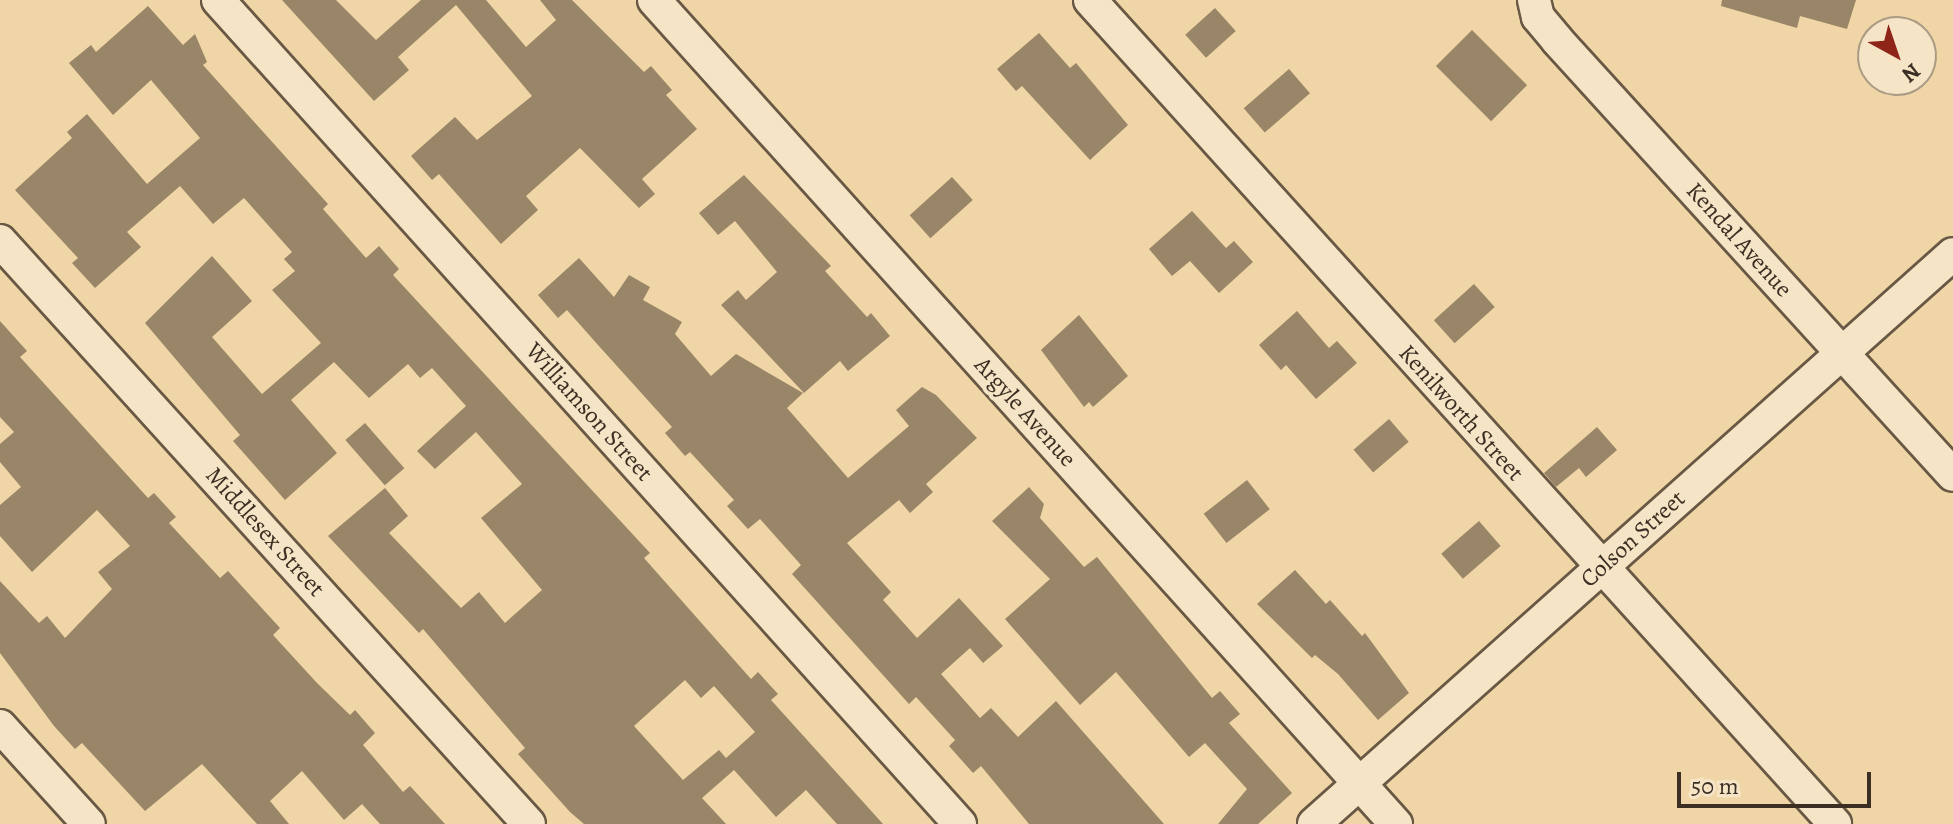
<!DOCTYPE html>
<style>
body{margin:0}
#map{position:relative;width:1953px;height:824px;overflow:hidden;background:#f0d5a6;font-family:Alegreya,serif}
div>[style]{position:absolute}
.building>*{inset:0;background:#998567;transform-origin:0 0}
.roads{filter:drop-shadow(2px 0 #685844) drop-shadow(-2px 0 #685844) drop-shadow(0 2px #685844) drop-shadow(0 -2px #685844)}
.minor>*{height:32px;margin:-16px;padding:0 16px;transform-origin:16px;border-radius:16px;background:#f5e4c5}
span{translate:-50% -50%;white-space:nowrap;text-align:center;line-height:1.15;-webkit-text-stroke:8px #f5e4c5;paint-order:stroke}
.street-label{font-size:24px;color:#3b2e23}
.north{position:absolute;left:1857px;top:16px;width:80px;height:80px;box-sizing:border-box;background:#f5e4c5;border:2px solid #ab9b84;border-radius:50%;rotate:140deg;font-size:22px;font-weight:700;line-height:32px;text-align:center;color:#3b2e23}
.north::after{content:'';display:block;margin:auto;width:28px;height:36px;background:#8f2418;clip-path:polygon(50% 0,100% 100%,50% 72%,0 100%)}
.scale{position:absolute;left:1677px;top:772px;width:194px;height:36px;box-sizing:border-box;border:4px solid #3b2e23;border-top:0;padding-left:10px;font-size:24px;line-height:28px;white-space:nowrap;color:#3b2e23;-webkit-text-stroke:6px #f5e4c5;paint-order:stroke}
</style>
<div id="map">
<div class="building">
<i style="clip-path:polygon(282px 0,336px 0,376px 40px,421px 0,486px 0,526px 47px,556px 20px,540px 0,572px 0,644px 72px,651px 66px,672px 90px,666px 95px,697px 129px,642px 179px,655px 194px,639px 208px,580px 148px,526px 196px,538px 210px,501px 244px,439px 174px,432px 180px,411px 156px,455px 117px,477px 140px,532px 96px,456px 5px,398px 57px,409px 70px,374px 101px)"></i>
<i style="clip-path:polygon(1722px 0,1856px 0,1847px 29px,1800px 16px,1797px 28px,1721px 6px)"></i>
<i style="clip-path:polygon(evenodd,148px 6px,183px 45px,195px 34px,207px 62px,203px 65px,328px 204px,323px 209px,366px 258px,379px 246px,399px 269px,393px 275px,650px 553px,644px 558px,751px 679px,758px 672px,778px 694px,771px 700px,883px 824px,837px 824px,806px 790px,776px 817px,734px 770px,702px 798px,726px 824px,584px 824px,570px 812px,518px 754px,525px 748px,423px 629px,419px 633px,328px 536px,385px 488px,408px 516px,389px 533px,461px 608px,479px 592px,505px 623px,542px 590px,481px 518px,522px 484px,476px 432px,435px 469px,417px 451px,466px 406px,432px 368px,420px 378px,408px 364px,369px 398px,334px 362px,291px 400px,337px 453px,285px 500px,233px 441px,240px 435px,145px 323px,212px 256px,252px 301px,212px 337px,262px 394px,321px 343px,272px 290px,295px 271px,284px 259px,292px 252px,244px 198px,213px 224px,180px 186px,127px 232px,141px 247px,95px 288px,72px 263px,78px 258px,15px 190px,72px 138px,67px 132px,87px 114px,147px 184px,200px 138px,151px 80px,113px 115px,69px 63px,91px 45px,96px 52px,148px 6px,685px 680px,701px 698px,714px 686px,755px 732px,726px 758px,719px 750px,683px 780px,634px 726px,685px 680px)"></i>
<i style="left:1215px;top:8px;width:31px;height:40px;rotate:48deg"></i>
<i style="left:1472px;top:30px;width:78px;height:51px;rotate:45deg"></i>
<i style="clip-path:polygon(1039px 33px,1070px 68px,1076px 63px,1128px 125px,1090px 160px,1022px 86px,1016px 91px,997px 69px)"></i>
<i style="left:1289px;top:69px;width:32px;height:60px;rotate:49deg"></i>
<i style="clip-path:polygon(744px 175px,831px 266px,825px 271px,867px 317px,871px 313px,890px 336px,848px 371px,840px 361px,804px 393px,721px 305px,738px 290px,746px 300px,777px 272px,735px 221px,718px 235px,699px 213px)"></i>
<i style="left:952px;top:177px;width:31px;height:57px;rotate:48deg"></i>
<i style="clip-path:polygon(1192px 211px,1226px 248px,1234px 241px,1253px 262px,1219px 293px,1190px 261px,1172px 276px,1149px 249px)"></i>
<i style="clip-path:polygon(579px 258px,614px 297px,629px 275px,650px 287px,643px 300px,682px 322px,675px 334px,711px 376px,736px 354px,803px 393px,787px 408px,848px 478px,909px 426px,896px 410px,922px 387px,936px 395px,977px 438px,926px 484px,933px 492px,910px 513px,899px 500px,847px 543px,891px 592px,883px 600px,917px 638px,959px 598px,1003px 646px,983px 663px,970px 648px,941px 674px,980px 718px,991px 708px,1018px 737px,1056px 701px,1164px 824px,1029px 824px,981px 766px,973px 773px,949px 746px,955px 740px,916px 697px,909px 704px,792px 574px,801px 565px,760px 519px,748px 529px,727px 506px,734px 500px,690px 452px,685px 456px,665px 433px,672px 427px,598px 345px,567px 310px,558px 318px,538px 295px)"></i>
<i style="left:1474px;top:284px;width:31px;height:54px;rotate:48deg"></i>
<i style="clip-path:polygon(1297px 311px,1329px 348px,1337px 341px,1357px 363px,1316px 399px,1286px 365px,1281px 370px,1259px 345px)"></i>
<i style="clip-path:polygon(1079px 315px,1128px 376px,1093px 407px,1089px 402px,1084px 407px,1041px 350px)"></i>
<i style="clip-path:polygon(0 321px,27px 351px,20px 357px,148px 498px,154px 493px,176px 517px,169px 523px,220px 578px,228px 571px,280px 628px,273px 635px,317px 683px,350px 715px,355px 710px,375px 733px,363px 745px,403px 792px,410px 786px,445px 824px,380px 824px,362px 804px,344px 820px,302px 771px,270px 801px,289px 824px,257px 824px,202px 764px,145px 811px,82px 743px,75px 749px,54px 726px,0 653px,0 581px,39px 623px,47px 616px,65px 638px,112px 589px,98px 572px,130px 546px,97px 510px,32px 572px,0 536px,0 505px,21px 487px,0 462px,0 444px,14px 432px,0 417px)"></i>
<i style="left:1389px;top:419px;width:30px;height:47px;rotate:49deg"></i>
<i style="left:365px;top:423px;width:60px;height:26px;rotate:49deg"></i>
<i style="clip-path:polygon(1597px 427px,1617px 450px,1586px 477px,1579px 468px,1556px 487px,1544px 473px)"></i>
<i style="left:1247px;top:480px;width:37px;height:55px;rotate:52deg"></i>
<i style="clip-path:polygon(1029px 487px,1044px 504px,1040px 518px,1084px 567px,1097px 557px,1212px 698px,1220px 691px,1240px 714px,1229px 723px,1292px 793px,1258px 824px,1218px 824px,1247px 789px,1205px 743px,1189px 757px,1116px 672px,1080px 705px,1005px 619px,1050px 579px,992px 521px)"></i>
<i style="left:1479px;top:521px;width:33px;height:50px;rotate:49deg"></i>
<i style="clip-path:polygon(1295px 570px,1326px 604px,1330px 600px,1362px 636px,1365px 633px,1409px 693px,1378px 720px,1338px 674px,1315px 655px,1312px 658px,1257px 604px)"></i>
</div>
<div class="roads">
<div class="minor">
<i style="left:218px;top:0;width:1109px;rotate:48deg"></i>
<i style="left:654px;top:0;width:1109px;rotate:48deg"></i>
<i style="left:1090px;top:0;width:1111px;rotate:47.88deg"></i>
<i style="left:1534px;top:0;width:17px;rotate:77deg"></i>
<i style="left:1538px;top:17px;width:30px;rotate:50deg"></i>
<i style="left:1557px;top:40px;width:588px;rotate:47.69deg"></i>
<i style="left:0;top:241px;width:787px;rotate:47.78deg"></i>
<i style="left:0;top:726px;width:132px;rotate:47.8deg"></i>
<i style="left:1314px;top:824px;width:856px;rotate:-41.73deg"></i>
</div>
</div>
<div class="street-label">
<span style="left:1739px;top:240px;rotate:48deg">Kendal Avenue</span>
<span style="left:589px;top:412px;rotate:48deg">Williamson Street</span>
<span style="left:1025px;top:412px;rotate:48deg">Argyle Avenue</span>
<span style="left:1461px;top:413px;rotate:48deg">Kenilworth Street</span>
<span style="left:265px;top:532px;rotate:48deg">Middlesex Street</span>
<span style="left:1633px;top:539px;rotate:-42deg">Colson Street</span>
</div>
<div class="north">N</div>
<div class="scale">50 m</div>
</div>
